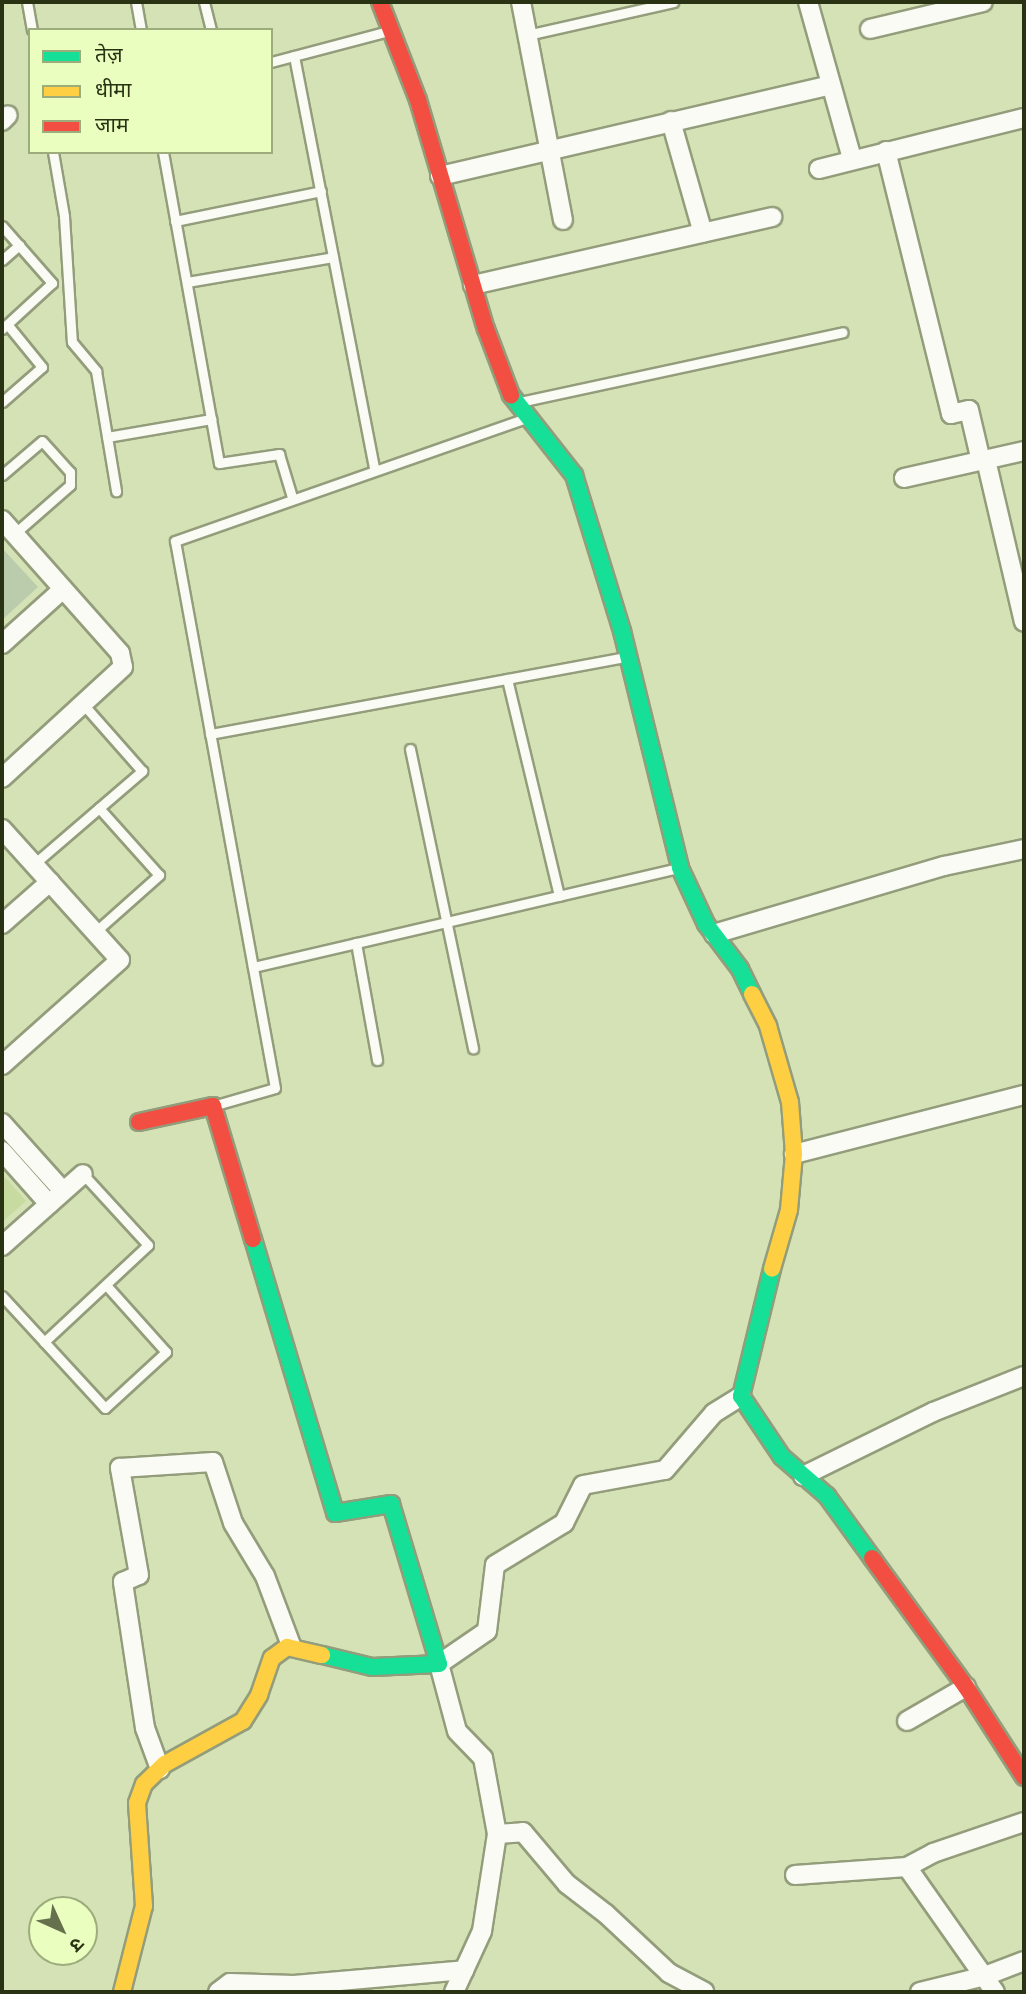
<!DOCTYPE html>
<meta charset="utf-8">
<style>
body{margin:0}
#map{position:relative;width:1026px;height:1994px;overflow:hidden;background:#d4e2b6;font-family:Arial,"Noto Sans Devanagari",sans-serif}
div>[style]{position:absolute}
.green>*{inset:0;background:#c7da9f}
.building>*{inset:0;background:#bbccad}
.roads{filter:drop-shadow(2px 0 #939d7b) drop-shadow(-2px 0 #939d7b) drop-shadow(0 2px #939d7b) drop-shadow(0 -2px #939d7b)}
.lane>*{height:9px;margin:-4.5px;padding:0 4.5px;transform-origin:4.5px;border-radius:4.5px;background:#f9fbf4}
.street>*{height:18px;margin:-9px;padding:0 9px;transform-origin:9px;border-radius:9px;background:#f9fbf4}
.fast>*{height:16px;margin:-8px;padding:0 8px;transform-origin:8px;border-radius:8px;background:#16e098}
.slow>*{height:16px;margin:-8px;padding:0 8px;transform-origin:8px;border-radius:8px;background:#ffcf43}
.jam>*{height:16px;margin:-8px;padding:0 8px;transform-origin:8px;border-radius:8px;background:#f24e42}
span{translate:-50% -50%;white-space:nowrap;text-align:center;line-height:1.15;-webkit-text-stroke:7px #eafec0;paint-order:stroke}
.frame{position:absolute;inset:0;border:4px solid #293213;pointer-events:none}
.legend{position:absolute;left:28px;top:28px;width:245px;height:126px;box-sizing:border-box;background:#eafec0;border:2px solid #9dac7b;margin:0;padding:9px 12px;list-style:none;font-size:21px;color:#293213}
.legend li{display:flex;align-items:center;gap:14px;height:35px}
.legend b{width:35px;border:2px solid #9dac7b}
.north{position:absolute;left:28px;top:1896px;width:70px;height:70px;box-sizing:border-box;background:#eafec0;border:2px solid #9dac7b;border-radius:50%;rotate:135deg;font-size:19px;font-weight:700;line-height:28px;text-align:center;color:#293213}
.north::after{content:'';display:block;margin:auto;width:24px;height:32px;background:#65704c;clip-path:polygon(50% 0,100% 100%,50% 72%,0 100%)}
</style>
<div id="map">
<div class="green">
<i style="clip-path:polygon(2px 1174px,26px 1201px,2px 1222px)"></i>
</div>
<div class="building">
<i style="clip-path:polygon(2px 548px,38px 587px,2px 620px)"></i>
</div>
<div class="roads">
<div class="lane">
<i style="left:27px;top:2px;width:28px;rotate:80deg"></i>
<i style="left:136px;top:2px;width:28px;rotate:80deg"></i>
<i style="left:204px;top:2px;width:29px;rotate:76deg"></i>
<i style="left:527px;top:35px;width:150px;rotate:-12.7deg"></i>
<i style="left:294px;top:56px;width:421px;rotate:79deg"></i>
<i style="left:271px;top:62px;width:121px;rotate:-14.8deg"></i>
<i style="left:53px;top:152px;width:65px;rotate:80.2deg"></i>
<i style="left:64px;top:216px;width:126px;rotate:86.4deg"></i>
<i style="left:72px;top:342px;width:38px;rotate:50deg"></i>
<i style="left:96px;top:371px;width:122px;rotate:80.5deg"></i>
<i style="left:163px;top:152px;width:316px;rotate:79.8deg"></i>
<i style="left:219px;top:463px;width:61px;rotate:-8.5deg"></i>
<i style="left:279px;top:454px;width:45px;rotate:73.2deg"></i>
<i style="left:175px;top:221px;width:149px;rotate:-11.6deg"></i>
<i style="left:2px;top:226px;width:76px;rotate:48.7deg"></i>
<i style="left:52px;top:283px;width:68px;rotate:137.4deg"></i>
<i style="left:2px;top:260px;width:23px;rotate:-41deg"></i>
<i style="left:187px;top:282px;width:148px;rotate:-9.7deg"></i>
<i style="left:2px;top:402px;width:53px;rotate:-41.2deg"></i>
<i style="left:42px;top:367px;width:55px;rotate:-129.1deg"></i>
<i style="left:520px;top:402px;width:330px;rotate:-12.2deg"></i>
<i style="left:107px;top:437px;width:106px;rotate:-9.8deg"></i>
<i style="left:2px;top:475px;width:52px;rotate:-40.4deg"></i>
<i style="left:42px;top:441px;width:42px;rotate:47.9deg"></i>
<i style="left:70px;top:472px;width:13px;rotate:90deg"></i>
<i style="left:70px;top:485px;width:74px;rotate:138.8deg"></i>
<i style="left:507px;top:679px;width:223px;rotate:76.5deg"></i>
<i style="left:210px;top:734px;width:424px;rotate:-10.5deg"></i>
<i style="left:410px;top:749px;width:306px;rotate:78.1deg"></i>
<i style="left:34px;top:864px;width:143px;rotate:-40.7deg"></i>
<i style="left:142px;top:771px;width:89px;rotate:-131.4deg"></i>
<i style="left:95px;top:932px;width:86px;rotate:-41.7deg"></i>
<i style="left:159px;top:875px;width:90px;rotate:-131.8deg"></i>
<i style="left:356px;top:943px;width:119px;rotate:79.8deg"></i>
<i style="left:253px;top:967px;width:437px;rotate:-13.1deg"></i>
<i style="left:216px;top:1105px;width:61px;rotate:-16.1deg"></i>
<i style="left:275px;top:1088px;width:556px;rotate:-100.36deg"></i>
<i style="left:175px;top:541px;width:370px;rotate:-19.3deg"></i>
<i style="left:2px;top:1296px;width:152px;rotate:47.4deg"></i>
<i style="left:105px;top:1408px;width:83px;rotate:-42.6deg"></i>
<i style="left:166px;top:1352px;width:90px;rotate:-131.8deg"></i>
<i style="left:44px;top:1342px;width:142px;rotate:-43deg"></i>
<i style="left:148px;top:1245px;width:96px;rotate:-132.5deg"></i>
</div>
<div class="street">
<i style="left:521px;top:2px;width:222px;rotate:79.1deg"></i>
<i style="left:808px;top:2px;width:163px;rotate:74.3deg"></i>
<i style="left:870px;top:29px;width:116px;rotate:-13.4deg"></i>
<i style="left:2px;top:121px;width:8px;rotate:-45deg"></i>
<i style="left:671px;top:121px;width:116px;rotate:74.1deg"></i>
<i style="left:886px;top:151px;width:271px;rotate:76.1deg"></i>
<i style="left:951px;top:414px;width:18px;rotate:-13deg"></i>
<i style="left:969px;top:410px;width:52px;rotate:76.8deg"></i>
<i style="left:819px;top:169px;width:211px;rotate:-14deg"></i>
<i style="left:440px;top:176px;width:401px;rotate:-13.1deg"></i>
<i style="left:473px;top:285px;width:307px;rotate:-12.8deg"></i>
<i style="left:986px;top:460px;width:166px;rotate:76.8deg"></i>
<i style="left:904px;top:478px;width:123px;rotate:-12.7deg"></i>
<i style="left:2px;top:520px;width:178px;rotate:48.4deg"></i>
<i style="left:120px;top:653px;width:14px;rotate:78deg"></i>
<i style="left:123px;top:667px;width:164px;rotate:137.5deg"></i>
<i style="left:2px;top:644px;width:82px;rotate:-42deg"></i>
<i style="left:2px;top:829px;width:176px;rotate:48deg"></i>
<i style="left:120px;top:960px;width:158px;rotate:138.3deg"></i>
<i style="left:2px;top:924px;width:64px;rotate:-41.2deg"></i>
<i style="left:714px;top:934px;width:240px;rotate:-16.5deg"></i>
<i style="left:944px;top:866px;width:82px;rotate:-12deg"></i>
<i style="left:2px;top:1123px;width:91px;rotate:48.1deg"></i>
<i style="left:2px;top:1151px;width:71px;rotate:48.4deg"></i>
<i style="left:794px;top:1154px;width:237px;rotate:-14.4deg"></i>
<i style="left:2px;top:1246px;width:108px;rotate:-41.6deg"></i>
<i style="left:803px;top:1476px;width:145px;rotate:-26.2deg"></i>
<i style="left:933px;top:1412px;width:98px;rotate:-21.6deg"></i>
<i style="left:907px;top:1721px;width:68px;rotate:-30deg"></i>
<i style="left:160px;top:1769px;width:44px;rotate:-110.1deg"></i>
<i style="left:145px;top:1728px;width:148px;rotate:-98.6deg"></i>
<i style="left:123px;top:1582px;width:17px;rotate:-24deg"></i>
<i style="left:139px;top:1575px;width:109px;rotate:-100.1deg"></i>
<i style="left:120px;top:1468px;width:93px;rotate:-3.7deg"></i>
<i style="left:213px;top:1462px;width:64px;rotate:71.8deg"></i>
<i style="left:233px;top:1523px;width:62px;rotate:58.9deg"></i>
<i style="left:265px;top:1576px;width:74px;rotate:69.4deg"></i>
<i style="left:497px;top:1834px;width:26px;rotate:-4deg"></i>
<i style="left:523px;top:1832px;width:68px;rotate:49.8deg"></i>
<i style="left:567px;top:1884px;width:49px;rotate:37.6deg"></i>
<i style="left:606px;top:1914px;width:86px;rotate:43.1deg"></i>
<i style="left:669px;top:1973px;width:40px;rotate:28deg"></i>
<i style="left:907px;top:1867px;width:153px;rotate:54.9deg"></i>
<i style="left:795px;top:1875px;width:112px;rotate:-4.1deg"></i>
<i style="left:907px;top:1867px;width:30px;rotate:-28deg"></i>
<i style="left:933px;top:1853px;width:96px;rotate:-18.8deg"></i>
<i style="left:218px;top:1992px;width:15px;rotate:-37deg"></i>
<i style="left:230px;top:1983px;width:64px;rotate:1.8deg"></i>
<i style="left:294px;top:1985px;width:171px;rotate:-5deg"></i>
<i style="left:454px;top:1992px;width:67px;rotate:-65.3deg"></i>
<i style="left:482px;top:1931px;width:98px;rotate:-81.2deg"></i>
<i style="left:497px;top:1834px;width:77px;rotate:-100.4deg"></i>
<i style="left:483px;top:1758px;width:37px;rotate:-134deg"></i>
<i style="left:457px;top:1731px;width:69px;rotate:-105deg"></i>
<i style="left:439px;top:1664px;width:58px;rotate:-34.5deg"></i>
<i style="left:487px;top:1631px;width:66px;rotate:-83.1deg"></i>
<i style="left:495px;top:1565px;width:81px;rotate:-31.3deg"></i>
<i style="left:564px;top:1523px;width:42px;rotate:-63.4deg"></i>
<i style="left:583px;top:1485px;width:83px;rotate:-10.4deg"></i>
<i style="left:665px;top:1470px;width:75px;rotate:-49.3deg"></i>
<i style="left:714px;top:1413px;width:32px;rotate:-32deg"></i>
<i style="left:920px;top:1992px;width:67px;rotate:-13.8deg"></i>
<i style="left:985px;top:1976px;width:42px;rotate:-21deg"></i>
</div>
<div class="fast">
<i style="left:511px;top:395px;width:102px;rotate:51.8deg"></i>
<i style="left:574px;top:475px;width:163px;rotate:72.9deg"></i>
<i style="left:622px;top:631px;width:244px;rotate:76.2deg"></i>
<i style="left:680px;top:868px;width:62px;rotate:65.1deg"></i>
<i style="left:706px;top:924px;width:56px;rotate:52.9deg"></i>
<i style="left:740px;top:969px;width:28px;rotate:64deg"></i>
<i style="left:253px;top:1239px;width:286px;rotate:73.3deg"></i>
<i style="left:335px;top:1513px;width:57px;rotate:-9.1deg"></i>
<i style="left:391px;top:1504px;width:167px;rotate:73.3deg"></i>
<i style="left:439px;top:1664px;width:67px;rotate:177.4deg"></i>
<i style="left:372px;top:1667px;width:51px;rotate:-166.5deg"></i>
<i style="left:772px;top:1269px;width:131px;rotate:103.7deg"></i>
<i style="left:741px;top:1396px;width:73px;rotate:56.1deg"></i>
<i style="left:782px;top:1457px;width:60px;rotate:40.9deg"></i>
<i style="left:827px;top:1496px;width:77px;rotate:54deg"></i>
</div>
<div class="slow">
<i style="left:752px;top:994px;width:36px;rotate:63deg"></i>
<i style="left:768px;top:1026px;width:79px;rotate:73.9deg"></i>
<i style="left:790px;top:1102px;width:52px;rotate:85.6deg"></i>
<i style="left:794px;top:1154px;width:56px;rotate:95.1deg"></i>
<i style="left:789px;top:1210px;width:61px;rotate:106.1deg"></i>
<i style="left:122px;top:1992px;width:89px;rotate:-75.7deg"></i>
<i style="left:144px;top:1906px;width:103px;rotate:-93.9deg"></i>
<i style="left:137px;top:1803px;width:20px;rotate:-70deg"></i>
<i style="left:144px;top:1784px;width:29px;rotate:-44deg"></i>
<i style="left:165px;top:1764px;width:89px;rotate:-28.9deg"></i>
<i style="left:243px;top:1721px;width:31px;rotate:-58deg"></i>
<i style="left:259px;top:1695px;width:39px;rotate:-71deg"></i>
<i style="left:272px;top:1658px;width:19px;rotate:-36deg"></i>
<i style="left:287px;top:1647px;width:36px;rotate:13deg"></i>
</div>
<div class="jam">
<i style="left:380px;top:2px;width:105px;rotate:68.8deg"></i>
<i style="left:418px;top:100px;width:239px;rotate:73.5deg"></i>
<i style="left:486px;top:329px;width:71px;rotate:69.3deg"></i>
<i style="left:139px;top:1122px;width:76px;rotate:-12.2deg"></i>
<i style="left:213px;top:1106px;width:139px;rotate:73.3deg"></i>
<i style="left:872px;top:1558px;width:160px;rotate:53.9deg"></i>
<i style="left:966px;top:1687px;width:107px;rotate:57.2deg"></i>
</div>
</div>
<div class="frame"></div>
<ul class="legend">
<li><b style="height:9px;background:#16e098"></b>तेज़</li>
<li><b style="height:9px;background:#ffcf43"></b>धीमा</li>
<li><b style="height:9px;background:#f24e42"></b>जाम</li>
</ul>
<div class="north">उ</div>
</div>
